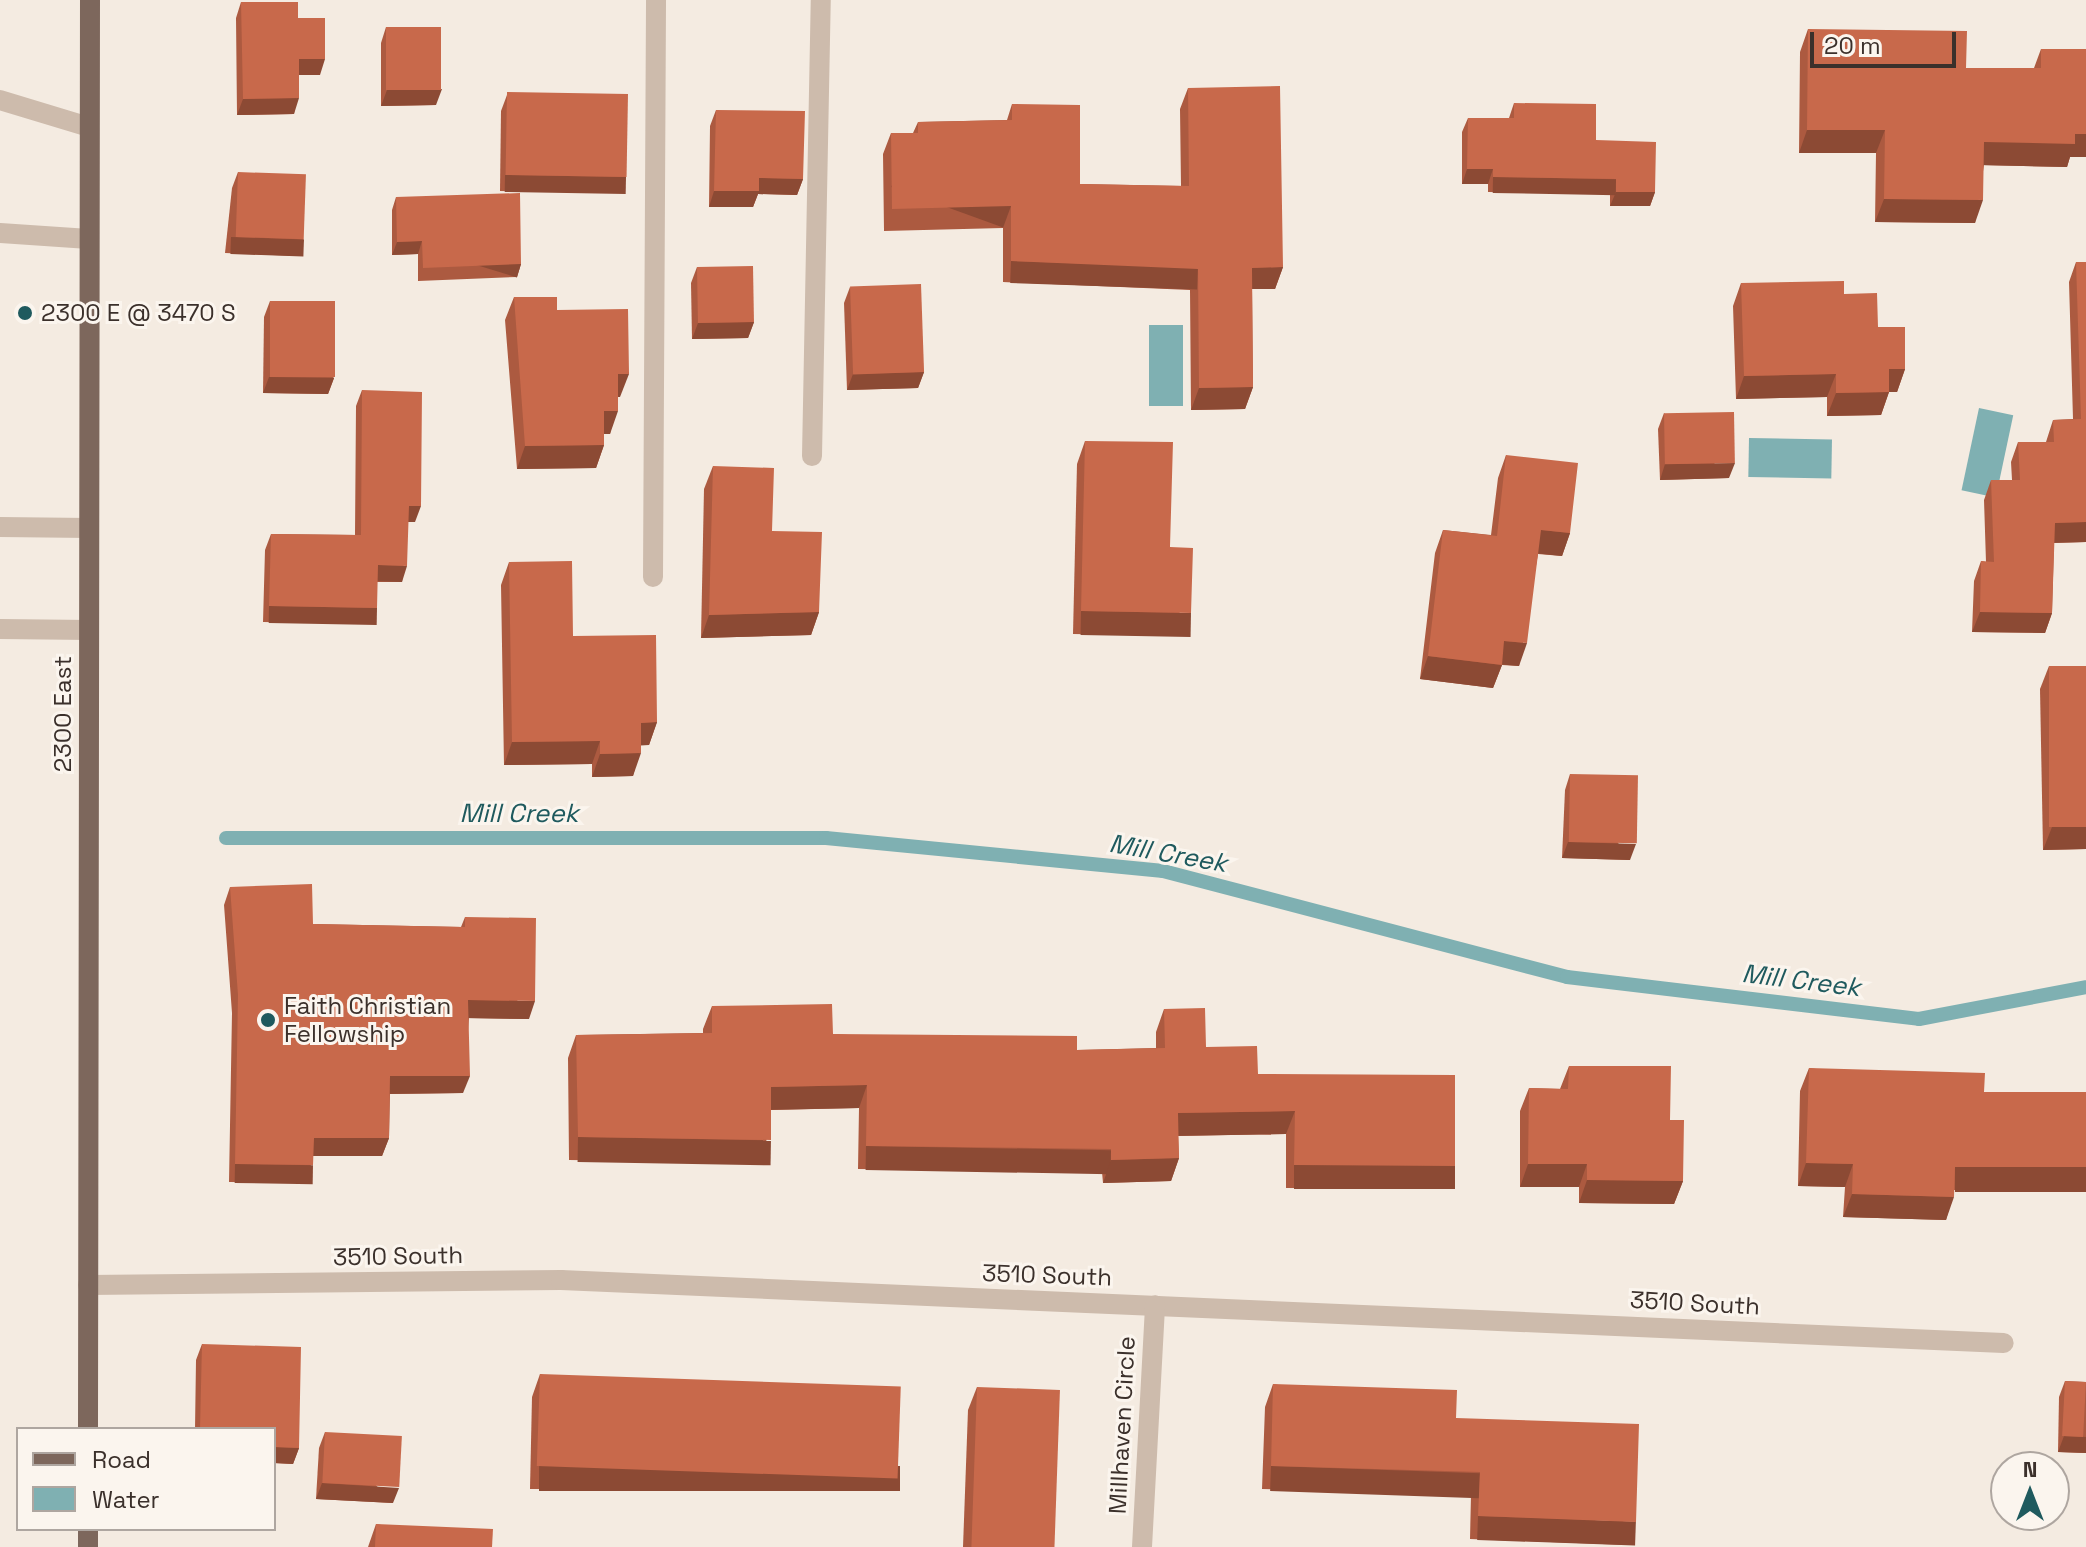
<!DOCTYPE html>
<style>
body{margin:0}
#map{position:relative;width:2086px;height:1547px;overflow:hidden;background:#f4ebe1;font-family:"Space Grotesk",sans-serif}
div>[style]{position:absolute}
.water>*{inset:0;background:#7fb0b2;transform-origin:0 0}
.stream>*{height:14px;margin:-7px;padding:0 7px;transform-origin:7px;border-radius:7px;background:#7fb0b2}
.minor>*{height:20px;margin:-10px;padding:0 10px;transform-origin:10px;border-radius:10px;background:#cdbbac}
.major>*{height:20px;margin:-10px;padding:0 10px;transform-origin:10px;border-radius:10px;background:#7d675c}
.wall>*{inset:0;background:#ac5a40}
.shaded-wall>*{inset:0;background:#8c4a34;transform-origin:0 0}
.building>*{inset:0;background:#c8694b;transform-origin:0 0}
.dots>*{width:22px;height:22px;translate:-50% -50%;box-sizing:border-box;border:4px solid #fbf5ee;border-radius:50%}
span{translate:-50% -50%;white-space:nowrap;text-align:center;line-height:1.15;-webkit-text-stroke:6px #fbf5ee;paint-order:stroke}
.poi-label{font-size:24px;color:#3b302b}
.left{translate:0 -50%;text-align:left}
.street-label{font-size:24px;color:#3b302b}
.water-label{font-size:26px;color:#1f5a5e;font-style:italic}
.legend{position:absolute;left:16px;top:1427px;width:260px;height:104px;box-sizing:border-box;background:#fbf5ee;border:2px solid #aea6a0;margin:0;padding:10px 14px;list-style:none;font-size:24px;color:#3b302b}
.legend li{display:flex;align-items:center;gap:16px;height:40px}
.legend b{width:40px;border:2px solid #aea6a0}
.north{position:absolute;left:1990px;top:1451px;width:80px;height:80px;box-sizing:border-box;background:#fbf5ee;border:2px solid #aea6a0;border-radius:50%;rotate:0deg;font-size:22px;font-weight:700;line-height:32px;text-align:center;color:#3b302b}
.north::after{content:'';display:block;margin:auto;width:28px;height:36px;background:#1f5a5e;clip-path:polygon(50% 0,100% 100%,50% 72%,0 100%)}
.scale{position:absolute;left:1810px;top:32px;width:146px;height:36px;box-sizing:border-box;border:4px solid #3b302b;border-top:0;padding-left:10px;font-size:24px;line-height:28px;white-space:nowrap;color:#3b302b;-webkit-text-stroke:6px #fbf5ee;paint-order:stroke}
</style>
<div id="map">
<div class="water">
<i style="left:1149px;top:325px;width:34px;height:81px"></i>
<i style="left:1979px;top:408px;width:35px;height:84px;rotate:12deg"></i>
<i style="left:1749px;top:438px;width:83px;height:39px;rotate:1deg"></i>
</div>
<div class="stream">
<i style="left:226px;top:838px;width:600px"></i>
<i style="left:826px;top:838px;width:339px;rotate:5.6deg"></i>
<i style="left:1163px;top:871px;width:418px;rotate:14.7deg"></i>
<i style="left:1567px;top:977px;width:354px;rotate:6.8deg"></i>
<i style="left:1919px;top:1019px;width:170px;rotate:-10.8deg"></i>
</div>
<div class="minor">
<i style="left:0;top:100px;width:93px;rotate:16.9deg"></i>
<i style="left:0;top:233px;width:89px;rotate:3.9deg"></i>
<i style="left:812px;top:456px;width:456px;rotate:-88.9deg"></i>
<i style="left:0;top:527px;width:89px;rotate:0.6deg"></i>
<i style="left:653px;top:577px;width:577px;rotate:-89.7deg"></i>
<i style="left:0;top:629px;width:89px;rotate:0.6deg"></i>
<i style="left:88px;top:1285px;width:473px;rotate:-0.6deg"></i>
<i style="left:561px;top:1280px;width:1444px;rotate:2.5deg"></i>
<i style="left:1142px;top:1547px;width:242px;rotate:-86.9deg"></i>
</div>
<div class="major">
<i style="left:88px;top:1429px;width:1429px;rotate:-89.92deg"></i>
<i style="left:88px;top:1547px;width:18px;rotate:-90deg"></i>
</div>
<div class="wall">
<i style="clip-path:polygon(241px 2px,298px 18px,320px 75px,299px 75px,294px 114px,237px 115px,236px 18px)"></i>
<i style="clip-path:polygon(386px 27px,436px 105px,381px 106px,381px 43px)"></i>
<i style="clip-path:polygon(1808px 29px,1966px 68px,2034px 68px,2041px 49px,2086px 49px,2086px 157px,2070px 157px,2067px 167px,1984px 165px,1975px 223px,1875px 222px,1876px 153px,1799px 153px,1800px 52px)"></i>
<i style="clip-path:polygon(1188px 88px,1283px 267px,1275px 289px,1252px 289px,1253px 387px,1245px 409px,1191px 410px,1190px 290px,1003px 282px,1003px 228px,884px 231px,883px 154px,891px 133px,913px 133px,918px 122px,1007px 120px,1012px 104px,1080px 184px,1181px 186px,1180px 109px)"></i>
<i style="clip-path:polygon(507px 95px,626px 177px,620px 193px,500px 191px,501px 111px)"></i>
<i style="clip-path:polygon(1514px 103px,1596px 140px,1655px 192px,1650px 206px,1610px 206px,1610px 194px,1488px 192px,1488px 184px,1462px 184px,1462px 132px,1468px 118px,1509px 118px)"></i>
<i style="clip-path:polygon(716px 110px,803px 179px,797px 195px,758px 194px,753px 207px,709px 207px,710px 126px)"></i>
<i style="clip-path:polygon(238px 172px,304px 240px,298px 256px,225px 253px,232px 188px)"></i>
<i style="clip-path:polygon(396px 197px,521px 264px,517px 277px,418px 281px,418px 254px,392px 255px,392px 210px)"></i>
<i style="clip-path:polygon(2076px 262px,2086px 262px,2086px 542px,2054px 543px,2052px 613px,2045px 633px,1972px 632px,1974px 581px,1981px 561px,1986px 562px,1984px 500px,1991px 480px,2012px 480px,2011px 462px,2018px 442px,2046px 442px,2053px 420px,2073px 419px,2069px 282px)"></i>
<i style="clip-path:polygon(697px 267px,754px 322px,748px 338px,692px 339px,691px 283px)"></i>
<i style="clip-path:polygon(1741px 283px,1844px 294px,1878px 327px,1905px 369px,1897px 392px,1889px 392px,1881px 415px,1827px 416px,1827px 397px,1736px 399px,1733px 306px)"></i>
<i style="clip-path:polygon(850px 287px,924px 372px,918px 388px,847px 390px,844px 303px)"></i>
<i style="clip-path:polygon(514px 297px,557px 310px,620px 397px,618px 397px,610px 434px,604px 434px,604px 445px,596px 468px,517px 469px,505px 320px)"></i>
<i style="clip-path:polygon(270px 301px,334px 378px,328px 394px,263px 393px,264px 317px)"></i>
<i style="clip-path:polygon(362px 390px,415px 522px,408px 522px,402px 582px,377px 582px,377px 608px,371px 624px,263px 622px,265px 550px,271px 534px,355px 535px,356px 406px)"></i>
<i style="clip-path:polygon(1664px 413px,1729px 478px,1660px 480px,1658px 429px)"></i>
<i style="clip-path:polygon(1085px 441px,1170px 547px,1183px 636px,1073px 634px,1077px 464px)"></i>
<i style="clip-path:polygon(1506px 455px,1570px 533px,1562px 556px,1538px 554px,1519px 666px,1502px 665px,1493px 688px,1420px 679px,1435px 553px,1443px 530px,1491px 535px,1498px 478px)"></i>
<i style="clip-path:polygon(713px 466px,772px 531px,819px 612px,811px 635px,701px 638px,704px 489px)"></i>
<i style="clip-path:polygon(509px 562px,573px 636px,657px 722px,649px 745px,641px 745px,633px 776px,592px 777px,592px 764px,504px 765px,501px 585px)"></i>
<i style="clip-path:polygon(2049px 666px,2086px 666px,2086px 849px,2043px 850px,2040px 689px)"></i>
<i style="clip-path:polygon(1570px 774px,1630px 860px,1562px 858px,1565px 790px)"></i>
<i style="clip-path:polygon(230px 887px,313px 924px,461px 927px,465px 917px,529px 1019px,469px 1018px,463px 1093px,390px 1094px,389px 1138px,382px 1156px,313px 1156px,307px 1183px,229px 1182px,232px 1013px,224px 905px)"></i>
<i style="clip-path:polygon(712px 1006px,833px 1034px,1077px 1050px,1156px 1048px,1156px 1032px,1164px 1009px,1206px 1047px,1258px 1074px,1446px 1189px,1286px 1188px,1286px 1134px,1178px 1136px,1179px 1158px,1171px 1181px,1103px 1183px,1102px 1172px,858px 1169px,859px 1108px,771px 1110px,763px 1163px,569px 1160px,568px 1058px,576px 1035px,703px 1033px,703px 1029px)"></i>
<i style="clip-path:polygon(1569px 1066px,1670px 1120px,1683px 1181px,1674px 1204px,1579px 1203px,1579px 1187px,1520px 1187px,1520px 1111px,1529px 1088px,1560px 1089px)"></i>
<i style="clip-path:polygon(1809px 1068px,1984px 1092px,2086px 1092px,2086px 1190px,1954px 1190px,1946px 1220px,1843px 1217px,1845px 1187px,1798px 1186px,1800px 1091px)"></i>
<i style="clip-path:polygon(202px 1344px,299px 1448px,293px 1464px,274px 1463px,274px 1429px,195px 1429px,196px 1360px)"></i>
<i style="clip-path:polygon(540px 1374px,892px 1491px,530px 1489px,532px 1397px)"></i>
<i style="clip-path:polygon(2065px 1381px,2086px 1382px,2086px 1453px,2058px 1452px,2059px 1397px)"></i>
<i style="clip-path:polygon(1273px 1384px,1456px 1418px,1628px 1545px,1470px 1539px,1471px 1495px,1262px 1489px,1265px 1407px)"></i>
<i style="clip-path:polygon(977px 1387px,1054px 1547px,963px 1547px,968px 1410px)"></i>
<i style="clip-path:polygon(325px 1432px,393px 1503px,316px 1499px,319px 1448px)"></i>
<i style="clip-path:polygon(376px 1524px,492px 1547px,368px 1547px)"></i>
</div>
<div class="shaded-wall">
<i style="clip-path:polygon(299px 59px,325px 59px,320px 75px,293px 75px)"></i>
<i style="clip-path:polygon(442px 89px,436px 105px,381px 106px,387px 90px)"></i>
<i style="clip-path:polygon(299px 98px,294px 114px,237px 115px,243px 99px)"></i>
<i style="clip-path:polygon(1807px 130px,1885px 130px,1876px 153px,1799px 153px)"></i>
<i style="clip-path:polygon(2075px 134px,2086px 134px,2086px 157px,2070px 157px,2067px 167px,1976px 165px,1984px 142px)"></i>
<i style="clip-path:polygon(1467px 169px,1493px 169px,1488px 184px,1462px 184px)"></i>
<i style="left:505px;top:175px;width:121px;height:17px;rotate:1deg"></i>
<i style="left:1493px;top:177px;width:123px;height:16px;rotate:1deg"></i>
<i style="clip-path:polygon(759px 178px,803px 179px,797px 195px,758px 194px,753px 207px,709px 207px,714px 191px)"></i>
<i style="clip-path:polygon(1616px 192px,1655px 192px,1650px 206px,1610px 206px)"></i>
<i style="clip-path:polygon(1884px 199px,1983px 200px,1975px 223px,1875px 222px)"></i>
<i style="left:1011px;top:206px;width:23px;height:119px;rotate:110deg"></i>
<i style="left:231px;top:237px;width:73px;height:17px;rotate:2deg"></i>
<i style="clip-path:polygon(422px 241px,418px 254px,392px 255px,397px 242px)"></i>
<i style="left:1011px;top:261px;width:187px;height:22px;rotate:2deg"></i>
<i style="left:521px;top:264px;width:14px;height:98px;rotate:107deg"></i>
<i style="clip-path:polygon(1283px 267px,1275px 289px,1244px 289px,1252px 268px)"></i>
<i style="clip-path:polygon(754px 322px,748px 338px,692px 339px,698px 323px)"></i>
<i style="clip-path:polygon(1889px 369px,1905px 369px,1897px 392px,1880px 392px)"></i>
<i style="clip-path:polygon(924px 372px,918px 388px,847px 390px,853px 374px)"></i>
<i style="clip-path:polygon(618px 374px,629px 374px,620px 397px,610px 397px)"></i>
<i style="clip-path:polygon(1836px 374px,1827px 397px,1736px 399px,1744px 376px)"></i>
<i style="clip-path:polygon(269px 377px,334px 378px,328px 394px,263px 393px)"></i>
<i style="clip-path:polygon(1253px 387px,1245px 409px,1191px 410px,1199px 388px)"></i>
<i style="clip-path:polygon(1889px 392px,1881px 415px,1827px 416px,1836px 393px)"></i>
<i style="clip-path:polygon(604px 411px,618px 411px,610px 434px,595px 434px)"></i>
<i style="clip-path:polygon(604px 445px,596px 468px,517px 469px,525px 446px)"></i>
<i style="clip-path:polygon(1735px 463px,1729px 478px,1660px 480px,1665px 464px)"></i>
<i style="clip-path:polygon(409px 506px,421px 506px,415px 522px,403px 522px)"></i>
<i style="clip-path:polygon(2086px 522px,2086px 542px,2047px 543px,2055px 523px)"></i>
<i style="clip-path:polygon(1541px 530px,1570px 533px,1562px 556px,1533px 553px)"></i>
<i style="clip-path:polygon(378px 565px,407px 566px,402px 582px,372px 581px)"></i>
<i style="left:269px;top:606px;width:108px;height:17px;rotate:1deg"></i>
<i style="left:1081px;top:611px;width:110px;height:24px;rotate:1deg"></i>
<i style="clip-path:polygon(819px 612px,811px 635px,701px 638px,709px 615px)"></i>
<i style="clip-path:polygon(1980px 612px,2052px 613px,2045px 633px,1972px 632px)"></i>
<i style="clip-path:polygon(1504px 641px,1527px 643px,1519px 666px,1496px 664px)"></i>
<i style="clip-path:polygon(1428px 656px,1502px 665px,1493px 688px,1420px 679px)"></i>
<i style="clip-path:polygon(657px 722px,649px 745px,632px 746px,641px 723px)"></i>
<i style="clip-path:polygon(600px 741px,592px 764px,504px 765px,512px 742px)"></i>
<i style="clip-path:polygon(641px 753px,633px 776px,592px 777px,600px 754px)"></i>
<i style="clip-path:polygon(2086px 826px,2086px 849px,2043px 850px,2052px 827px)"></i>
<i style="clip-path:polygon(1568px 842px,1636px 844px,1630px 860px,1562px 858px)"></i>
<i style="clip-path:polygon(468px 1000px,535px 1001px,529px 1019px,462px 1018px)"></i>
<i style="clip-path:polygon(390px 1076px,470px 1076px,463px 1093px,383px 1094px)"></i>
<i style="clip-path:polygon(867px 1085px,859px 1108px,762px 1110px,771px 1087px)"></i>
<i style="clip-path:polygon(1295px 1111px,1286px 1134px,1169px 1136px,1178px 1113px)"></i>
<i style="left:578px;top:1137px;width:193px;height:25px;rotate:1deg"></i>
<i style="clip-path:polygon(314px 1138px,389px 1138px,382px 1156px,307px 1156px)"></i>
<i style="left:866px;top:1146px;width:245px;height:24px;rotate:1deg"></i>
<i style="clip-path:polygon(1179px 1158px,1171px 1181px,1103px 1183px,1111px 1160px)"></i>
<i style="clip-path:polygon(1806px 1163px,1853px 1164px,1845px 1187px,1798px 1186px)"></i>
<i style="left:235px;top:1164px;width:78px;height:19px;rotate:1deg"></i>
<i style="clip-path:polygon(1528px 1164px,1587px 1164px,1579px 1187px,1520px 1187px)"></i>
<i style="left:1294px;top:1165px;width:161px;height:24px"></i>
<i style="left:1955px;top:1167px;width:131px;height:25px"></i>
<i style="clip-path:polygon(1587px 1180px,1683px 1181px,1674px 1204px,1579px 1203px)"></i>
<i style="clip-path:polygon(1852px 1194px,1954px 1197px,1946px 1220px,1843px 1217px)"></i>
<i style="clip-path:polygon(2064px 1436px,2086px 1437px,2086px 1453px,2058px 1452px)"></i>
<i style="clip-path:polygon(274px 1447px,299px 1448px,293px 1464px,274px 1463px)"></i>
<i style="left:539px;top:1466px;width:361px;height:25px"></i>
<i style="left:1271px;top:1466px;width:209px;height:25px;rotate:2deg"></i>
<i style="clip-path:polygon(322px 1483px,399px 1488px,393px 1503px,316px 1499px)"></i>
<i style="left:1478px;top:1516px;width:158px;height:24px;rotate:2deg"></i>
</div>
<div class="building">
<i style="clip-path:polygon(241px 2px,298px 2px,298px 18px,325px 18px,325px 59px,299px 59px,299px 98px,243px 99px)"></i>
<i style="left:386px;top:27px;width:55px;height:63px"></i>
<i style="clip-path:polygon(1808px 29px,1967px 31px,1966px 68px,2041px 68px,2041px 49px,2086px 49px,2086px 134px,2075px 134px,2075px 144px,1984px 142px,1983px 200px,1884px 199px,1885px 130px,1807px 130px)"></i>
<i style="clip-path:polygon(1280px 86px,1283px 267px,1252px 268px,1253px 387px,1199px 388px,1198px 269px,1011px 261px,1011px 206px,892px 209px,891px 133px,918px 133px,918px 122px,1012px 120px,1012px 104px,1080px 105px,1080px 184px,1189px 186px,1188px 88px)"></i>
<i style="left:628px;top:94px;width:83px;height:121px;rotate:91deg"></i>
<i style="clip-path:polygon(1514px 103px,1596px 104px,1596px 140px,1656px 142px,1655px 192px,1616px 192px,1616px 179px,1493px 177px,1493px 169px,1467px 169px,1468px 118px,1514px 118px)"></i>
<i style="clip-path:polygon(716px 110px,805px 111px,803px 179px,759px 178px,759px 191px,714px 191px)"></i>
<i style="left:238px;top:172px;width:68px;height:65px;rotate:2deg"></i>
<i style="clip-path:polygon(520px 193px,521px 264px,423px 268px,422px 241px,397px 242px,396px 197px)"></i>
<i style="clip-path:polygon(2076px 262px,2086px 262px,2086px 522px,2055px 523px,2052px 613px,1980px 612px,1981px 561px,1994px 562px,1991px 480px,2020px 480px,2018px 442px,2054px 442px,2053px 420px,2081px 419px)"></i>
<i style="left:753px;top:266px;width:56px;height:56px;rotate:89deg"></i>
<i style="clip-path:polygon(1844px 281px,1844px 294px,1877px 293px,1878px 327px,1905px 327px,1905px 369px,1889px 369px,1889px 392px,1836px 393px,1836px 374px,1744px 376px,1741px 283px)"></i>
<i style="left:921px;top:284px;width:88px;height:71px;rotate:88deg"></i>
<i style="clip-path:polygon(514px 297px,557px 297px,557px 310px,628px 309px,629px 374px,618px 374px,618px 411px,604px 411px,604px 445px,525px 446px)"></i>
<i style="left:270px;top:301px;width:65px;height:76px"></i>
<i style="clip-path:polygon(362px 390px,422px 392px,421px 506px,409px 506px,407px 566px,378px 565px,377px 608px,269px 606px,271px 534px,361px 535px)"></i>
<i style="left:1734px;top:412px;width:51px;height:70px;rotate:89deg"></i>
<i style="clip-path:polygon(1085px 441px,1173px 442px,1170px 547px,1193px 548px,1191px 613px,1081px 611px)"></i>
<i style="clip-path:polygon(1506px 455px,1578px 463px,1570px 533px,1541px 530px,1527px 643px,1504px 641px,1502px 665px,1428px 656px,1443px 530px,1497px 536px)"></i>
<i style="clip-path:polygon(713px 466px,774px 468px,772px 531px,822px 532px,819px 612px,709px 615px)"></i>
<i style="clip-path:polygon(572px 561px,573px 636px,656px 635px,657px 722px,641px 723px,641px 753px,600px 754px,600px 741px,512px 742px,509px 562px)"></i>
<i style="left:2049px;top:666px;width:37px;height:161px"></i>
<i style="left:1570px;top:774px;width:68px;height:68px;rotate:1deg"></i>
<i style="clip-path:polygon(312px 884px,313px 924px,465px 927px,465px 917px,536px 918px,535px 1001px,468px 1000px,470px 1076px,390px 1076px,389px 1138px,314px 1138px,313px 1165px,235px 1164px,238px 995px,230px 887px)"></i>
<i style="clip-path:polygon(832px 1004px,833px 1034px,1077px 1036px,1077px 1050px,1165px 1048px,1164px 1009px,1205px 1008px,1206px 1047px,1257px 1046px,1258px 1074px,1455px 1075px,1455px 1166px,1294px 1165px,1295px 1111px,1178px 1113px,1179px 1158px,1111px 1160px,1111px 1149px,866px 1146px,867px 1085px,771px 1087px,771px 1140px,578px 1137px,576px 1035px,712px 1033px,712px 1006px)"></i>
<i style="clip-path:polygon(1569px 1066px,1671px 1066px,1670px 1120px,1684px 1120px,1683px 1181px,1587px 1180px,1587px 1164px,1528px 1164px,1529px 1088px,1568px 1089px)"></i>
<i style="clip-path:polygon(1809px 1068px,1985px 1073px,1984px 1092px,2086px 1092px,2086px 1167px,1955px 1167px,1954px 1197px,1852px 1194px,1853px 1164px,1806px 1163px)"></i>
<i style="clip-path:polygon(202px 1344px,301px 1347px,299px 1448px,274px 1447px,274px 1429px,200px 1429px)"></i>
<i style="left:540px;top:1374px;width:361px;height:92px;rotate:2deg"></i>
<i style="left:2065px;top:1381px;width:21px;height:55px;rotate:3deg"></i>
<i style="clip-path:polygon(1273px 1384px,1457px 1390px,1456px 1418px,1639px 1424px,1636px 1522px,1478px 1516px,1480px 1472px,1271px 1466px)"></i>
<i style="left:977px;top:1387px;width:83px;height:160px;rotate:2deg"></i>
<i style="left:325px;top:1432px;width:77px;height:51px;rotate:3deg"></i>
<i style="clip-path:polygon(376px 1524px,493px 1529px,492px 1547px,375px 1547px)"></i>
</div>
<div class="dots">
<i style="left:25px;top:313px;background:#1f5a5e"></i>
<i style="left:268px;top:1020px;background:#1f5a5e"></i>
</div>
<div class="poi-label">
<span class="left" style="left:41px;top:313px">2300 E @ 3470 S</span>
<span class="left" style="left:284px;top:1020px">Faith Christian<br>Fellowship</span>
</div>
<div class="street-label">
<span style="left:63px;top:714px;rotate:-90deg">2300 East</span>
<span style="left:398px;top:1256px;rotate:-1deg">3510 South</span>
<span style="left:1047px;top:1275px;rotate:2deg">3510 South</span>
<span style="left:1695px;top:1303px;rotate:3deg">3510 South</span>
<span style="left:1122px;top:1425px;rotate:-87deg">Millhaven Circle</span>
</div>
<div class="water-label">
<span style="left:519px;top:814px">Mill Creek</span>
<span style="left:1168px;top:854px;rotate:10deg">Mill Creek</span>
<span style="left:1801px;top:981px;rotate:7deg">Mill Creek</span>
</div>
<ul class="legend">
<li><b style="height:10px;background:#7d675c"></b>Road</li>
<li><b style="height:22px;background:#7fb0b2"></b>Water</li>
</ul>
<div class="north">N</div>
<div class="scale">20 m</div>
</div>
